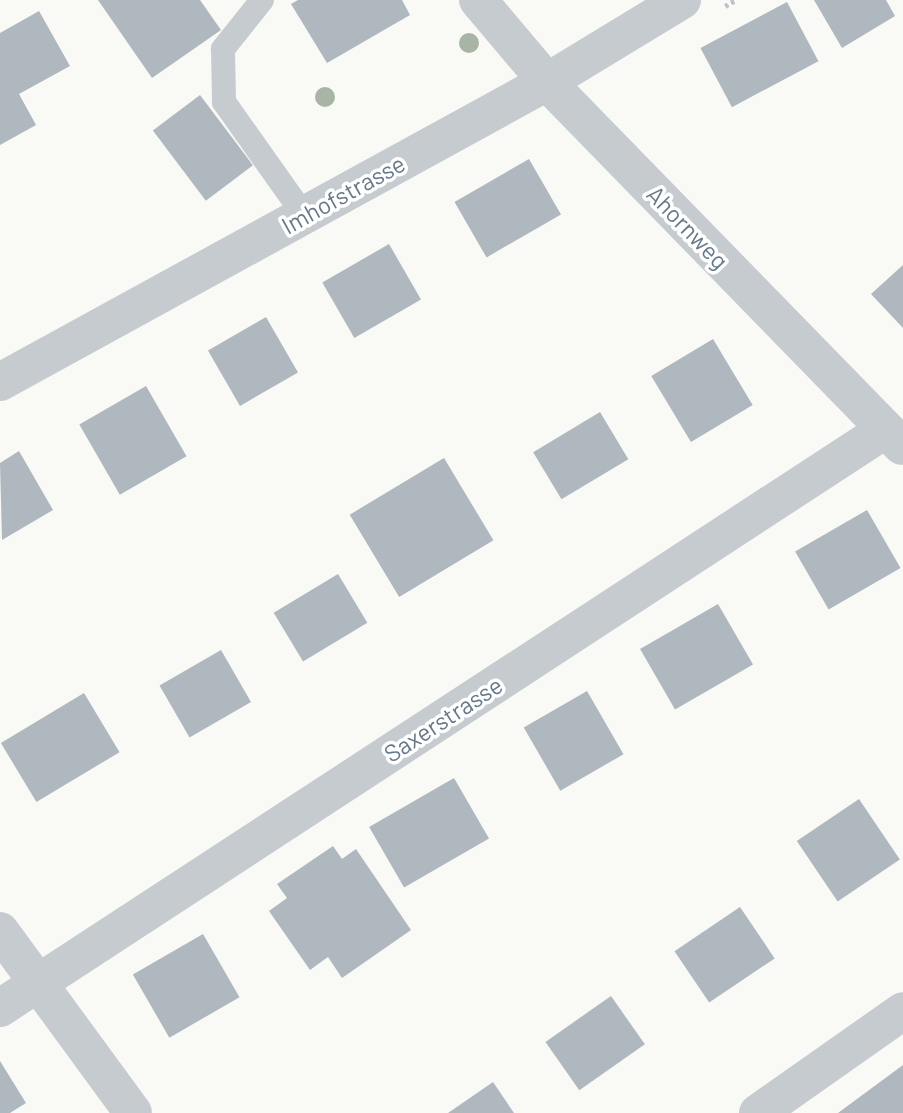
<!DOCTYPE html>
<style>
body{margin:0}
#map{position:relative;width:903px;height:1113px;overflow:hidden;background:#f9f9f6;font-family:Barlow,sans-serif}
div>[style]{position:absolute}
.building>*{inset:0;background:#afb8be;transform-origin:0 0}
.path>*{height:4.5px;margin-top:-2.25px;transform-origin:0;background:repeating-linear-gradient(90deg,#c0c3c5 0 3.5px,transparent 0 7px)}
.lane>*{height:24px;margin:-12px;padding:0 12px;transform-origin:12px;border-radius:12px;background:#c6cbcf}
.street>*{height:38px;margin:-19px;padding:0 19px;transform-origin:19px;border-radius:19px;background:#c6cbcf}
.trees>*{width:20px;height:20px;margin:-10px;border-radius:50%;background:#a8b4a4}
span{translate:-50% -50%;white-space:nowrap;text-align:center;line-height:1.15;-webkit-text-stroke:7px #fff;paint-order:stroke}
.street-label{font-size:24px;color:#65798a}
</style>
<div id="map">
<div class="building">
<i style="clip-path:polygon(98px 0,200px 0,221px 30px,152px 78px)"></i>
<i style="clip-path:polygon(298px 0,402px 0,410px 15px,327px 63px,291px 4px)"></i>
<i style="clip-path:polygon(814px 0,886px 0,895px 16px,842px 48px)"></i>
<i style="left:787px;top:2px;width:67px;height:98px;rotate:62deg"></i>
<i style="clip-path:polygon(39px 11px,70px 66px,19px 94px,36px 125px,0 145px,0 33px)"></i>
<i style="left:200px;top:95px;width:88px;height:59px;rotate:53deg"></i>
<i style="left:529px;top:159px;width:64px;height:86px;rotate:60deg"></i>
<i style="left:389px;top:244px;width:64px;height:77px;rotate:60deg"></i>
<i style="clip-path:polygon(903px 265px,903px 328px,871px 294px)"></i>
<i style="left:266px;top:317px;width:64px;height:67px;rotate:60deg"></i>
<i style="left:713px;top:339px;width:77px;height:72px;rotate:59deg"></i>
<i style="left:146px;top:386px;width:81px;height:77px;rotate:60deg"></i>
<i style="left:600px;top:412px;width:55px;height:78px;rotate:59deg"></i>
<i style="clip-path:polygon(19px 451px,53px 510px,2px 540px,0 463px)"></i>
<i style="left:444px;top:458px;width:96px;height:110px;rotate:59deg"></i>
<i style="left:867px;top:510px;width:67px;height:83px;rotate:60deg"></i>
<i style="left:338px;top:574px;width:57px;height:75px;rotate:59deg"></i>
<i style="left:718px;top:604px;width:70px;height:90px;rotate:60deg"></i>
<i style="left:221px;top:650px;width:60px;height:71px;rotate:60deg"></i>
<i style="left:587px;top:691px;width:73px;height:73px;rotate:60deg"></i>
<i style="left:84px;top:693px;width:69px;height:97px;rotate:59deg"></i>
<i style="left:454px;top:778px;width:70px;height:98px;rotate:60deg"></i>
<i style="left:859px;top:799px;width:73px;height:75px;rotate:56deg"></i>
<i style="clip-path:polygon(333px 846px,342px 859px,356px 849px,411px 930px,342px 978px,328px 957px,310px 970px,269px 911px,287px 898px,277px 884px)"></i>
<i style="left:740px;top:907px;width:62px;height:79px;rotate:56deg"></i>
<i style="left:203px;top:934px;width:73px;height:81px;rotate:60deg"></i>
<i style="left:611px;top:996px;width:59px;height:80px;rotate:55deg"></i>
<i style="clip-path:polygon(0 1061px,26px 1103px,10px 1113px,0 1113px)"></i>
<i style="clip-path:polygon(903px 1065px,903px 1113px,838px 1113px)"></i>
<i style="clip-path:polygon(493px 1082px,514px 1113px,448px 1113px)"></i>
</div>
<div class="path">
<i style="left:725px;top:6px;width:13px;rotate:-29deg"></i>
</div>
<div class="lane">
<i style="left:262px;top:0;width:63px;rotate:128.5deg"></i>
<i style="left:223px;top:49px;width:53px;rotate:88.9deg"></i>
<i style="left:224px;top:102px;width:138px;rotate:54.7deg"></i>
</div>
<div class="street">
<i style="left:478px;top:0;width:107px;rotate:49.9deg"></i>
<i style="left:547px;top:82px;width:508px;rotate:45.72deg"></i>
<i style="left:0;top:382px;width:624px;rotate:-28.74deg"></i>
<i style="left:547px;top:82px;width:158px;rotate:-31.3deg"></i>
<i style="left:0;top:931px;width:225px;rotate:53.8deg"></i>
<i style="left:0;top:1008px;width:1058px;rotate:-33.16deg"></i>
<i style="left:758px;top:1113px;width:177px;rotate:-35.1deg"></i>
</div>
<div class="trees">
<i style="left:469px;top:43px"></i>
<i style="left:325px;top:97px"></i>
</div>
<div class="street-label">
<span style="left:343px;top:194px;rotate:-29deg">Imhofstrasse</span>
<span style="left:688px;top:227px;rotate:46deg">Ahornweg</span>
<span style="left:443px;top:719px;rotate:-33deg">Saxerstrasse</span>
</div>
</div>
